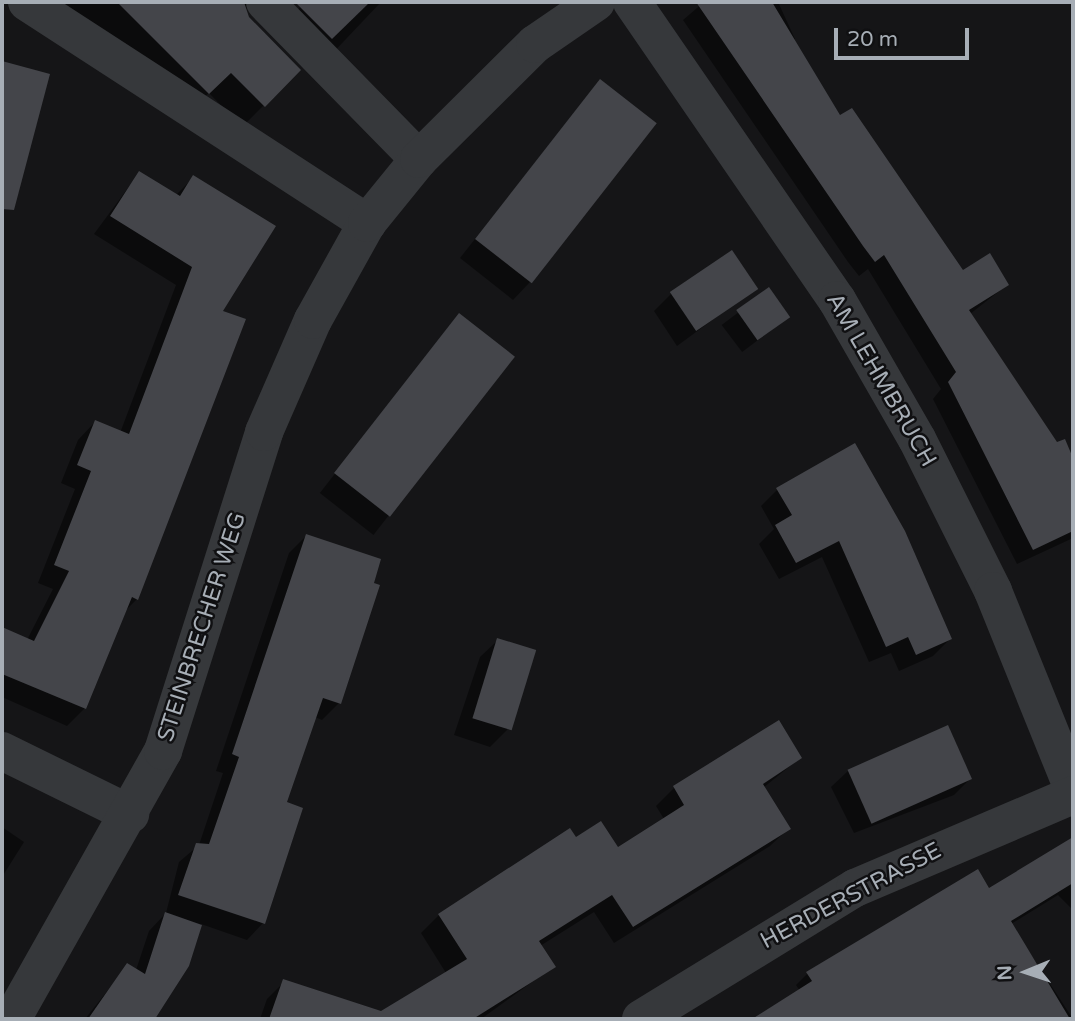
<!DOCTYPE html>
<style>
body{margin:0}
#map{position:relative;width:1075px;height:1021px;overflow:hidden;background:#151517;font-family:"Varela Round",sans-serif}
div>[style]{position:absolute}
.shadow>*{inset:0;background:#0007;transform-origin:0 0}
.building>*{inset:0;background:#44454a;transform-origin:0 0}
.minor>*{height:38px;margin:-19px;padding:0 19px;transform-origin:19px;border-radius:19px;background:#36383b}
span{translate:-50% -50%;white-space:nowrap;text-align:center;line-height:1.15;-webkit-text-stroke:5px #101012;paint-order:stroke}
.street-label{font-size:23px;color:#a7aeb6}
.frame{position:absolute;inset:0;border:4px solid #a7aeb6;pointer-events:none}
.north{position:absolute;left:991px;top:937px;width:70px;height:70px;-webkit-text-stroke:5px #101012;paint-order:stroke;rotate:268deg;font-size:19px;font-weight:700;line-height:28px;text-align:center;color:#a7aeb6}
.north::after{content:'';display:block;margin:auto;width:24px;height:32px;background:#a7aeb6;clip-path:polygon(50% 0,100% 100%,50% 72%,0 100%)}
.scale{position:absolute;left:834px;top:28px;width:135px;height:32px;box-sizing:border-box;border:4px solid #a7aeb6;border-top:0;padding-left:9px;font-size:21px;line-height:24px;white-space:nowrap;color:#a7aeb6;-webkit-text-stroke:5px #101012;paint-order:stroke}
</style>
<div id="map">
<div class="shadow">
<i style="clip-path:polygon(62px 2px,246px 2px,247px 18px,299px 70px,242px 127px,209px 93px,185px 113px)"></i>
<i style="clip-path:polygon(305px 2px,381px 2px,328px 58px,280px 29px)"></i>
<i style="clip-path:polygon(704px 2px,778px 2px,795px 39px,790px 44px,840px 118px,962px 272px,1007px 285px,970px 314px,1057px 444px,1064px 441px,1073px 462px,1073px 538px,1017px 564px,933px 399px,941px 389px,868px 269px,859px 276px,848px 262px,683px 20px)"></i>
<i style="clip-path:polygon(2px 63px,48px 75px,2px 183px)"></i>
<i style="clip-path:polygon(600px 81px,530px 282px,513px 300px,460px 258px)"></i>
<i style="clip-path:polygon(139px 173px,176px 195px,194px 177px,221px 311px,137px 599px,124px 612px,85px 708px,67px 726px,2px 697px,2px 630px,27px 640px,53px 589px,38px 583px,75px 489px,61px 483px,78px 440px,95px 422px,120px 433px,176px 285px,94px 234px)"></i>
<i style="clip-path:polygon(756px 288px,677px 346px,654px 311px,671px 294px)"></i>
<i style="left:768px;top:290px;width:34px;height:58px;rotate:53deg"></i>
<i style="left:459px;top:315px;width:68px;height:226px;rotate:38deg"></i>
<i style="clip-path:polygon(854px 445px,950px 639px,933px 656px,899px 671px,891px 653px,869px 662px,822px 557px,779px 579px,759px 544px,774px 529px,761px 506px,778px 489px)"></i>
<i style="clip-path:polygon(306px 536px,378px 586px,339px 703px,322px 720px,315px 717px,285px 803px,263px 923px,247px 940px,201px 924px,187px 965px,154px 1019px,85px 1019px,128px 965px,136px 970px,149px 931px,166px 913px,179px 862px,199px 845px,223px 773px,216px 771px,289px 553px)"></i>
<i style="clip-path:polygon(498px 640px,507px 730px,490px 747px,454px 735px,480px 657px)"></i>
<i style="clip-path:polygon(778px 722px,800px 758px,763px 788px,788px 829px,770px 846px,614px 943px,594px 912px,540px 946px,554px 966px,481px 1019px,260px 1019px,267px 999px,285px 981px,381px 1013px,446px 973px,421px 933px,439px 915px,575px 840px,617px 850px,664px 819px,656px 806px,674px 788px)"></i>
<i style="clip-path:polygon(947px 727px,970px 779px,954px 795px,854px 833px,831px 787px,848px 771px)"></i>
<i style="clip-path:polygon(2px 827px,24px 842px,2px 877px)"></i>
<i style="clip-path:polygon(1073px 840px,1073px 910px,1058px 895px,1011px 924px,1073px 1019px,755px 1019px,800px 991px,796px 985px,807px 974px,988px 890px)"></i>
</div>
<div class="building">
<i style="clip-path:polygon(117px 2px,244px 2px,249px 17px,301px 70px,265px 107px,231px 73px,209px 94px)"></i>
<i style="clip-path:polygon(295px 2px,370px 2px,332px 39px)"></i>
<i style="clip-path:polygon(696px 2px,772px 2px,840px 115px,852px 108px,963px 270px,990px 253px,1009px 285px,969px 310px,1057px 442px,1065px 439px,1073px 458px,1073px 531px,1033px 550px,948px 382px,956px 372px,884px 255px,875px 262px,863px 246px)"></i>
<i style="clip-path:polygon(2px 61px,50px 74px,14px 210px,2px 209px)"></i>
<i style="left:600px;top:79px;width:72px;height:203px;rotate:38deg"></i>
<i style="clip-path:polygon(139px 171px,180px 196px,193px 175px,276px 226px,223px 311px,246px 319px,138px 600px,132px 597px,86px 709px,2px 674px,2px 627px,34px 641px,69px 571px,54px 565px,91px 471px,77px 465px,95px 420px,129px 434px,192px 267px,110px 216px)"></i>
<i style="left:732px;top:250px;width:47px;height:75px;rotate:56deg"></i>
<i style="left:769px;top:287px;width:37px;height:40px;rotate:55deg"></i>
<i style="left:459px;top:313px;width:71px;height:203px;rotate:38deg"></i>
<i style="clip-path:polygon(855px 443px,905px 531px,952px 639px,916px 655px,908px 637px,886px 647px,839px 541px,796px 563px,775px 525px,792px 515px,776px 488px)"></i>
<i style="clip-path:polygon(306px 534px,381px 559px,374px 583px,380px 585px,341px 704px,323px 698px,287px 802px,303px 808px,265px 924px,178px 895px,196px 843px,209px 844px,239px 757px,232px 754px)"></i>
<i style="left:497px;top:638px;width:41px;height:84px;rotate:17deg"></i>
<i style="clip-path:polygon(779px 720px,802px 758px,763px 784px,791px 829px,633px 927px,612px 895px,539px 941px,556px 967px,473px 1019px,269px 1019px,283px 979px,381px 1011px,467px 959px,438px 914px,570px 828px,576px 837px,601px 821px,618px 847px,684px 805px,673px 786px)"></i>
<i style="left:948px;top:725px;width:59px;height:110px;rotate:66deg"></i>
<i style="clip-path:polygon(1073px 837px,1073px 883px,1011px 921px,1070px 1019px,752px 1019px,812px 981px,806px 972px,978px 869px,989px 888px)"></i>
<i style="clip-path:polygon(165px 912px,202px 925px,189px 966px,155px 1019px,88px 1019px,127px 963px,145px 974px)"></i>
</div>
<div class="minor">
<i style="left:27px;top:2px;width:406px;rotate:33deg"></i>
<i style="left:265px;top:2px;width:220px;rotate:45.6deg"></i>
<i style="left:632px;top:2px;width:362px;rotate:55.5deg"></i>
<i style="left:837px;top:300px;width:160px;rotate:60.1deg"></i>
<i style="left:917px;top:439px;width:170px;rotate:63.4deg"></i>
<i style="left:993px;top:591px;width:214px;rotate:68deg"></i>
<i style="left:2px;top:751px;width:143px;rotate:26.2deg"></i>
<i style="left:12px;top:1019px;width:308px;rotate:-60.6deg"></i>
<i style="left:163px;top:751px;width:335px;rotate:-72.4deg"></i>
<i style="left:264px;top:432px;width:122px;rotate:-66.4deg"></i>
<i style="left:313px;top:320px;width:111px;rotate:-60.9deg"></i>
<i style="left:367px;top:223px;width:82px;rotate:-50.9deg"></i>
<i style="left:419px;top:159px;width:163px;rotate:-44.8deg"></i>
<i style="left:535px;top:44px;width:74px;rotate:-34.5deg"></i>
<i style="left:641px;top:1019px;width:251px;rotate:-31.5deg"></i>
<i style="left:855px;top:888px;width:237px;rotate:-23.1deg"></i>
</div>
<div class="street-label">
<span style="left:881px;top:380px;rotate:60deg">AM LEHMBRUCH</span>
<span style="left:202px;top:627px;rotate:-72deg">STEINBRECHER WEG</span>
<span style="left:851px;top:896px;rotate:-28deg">HERDERSTRASSE</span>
</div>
<div class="frame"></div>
<div class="north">N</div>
<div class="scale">20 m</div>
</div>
